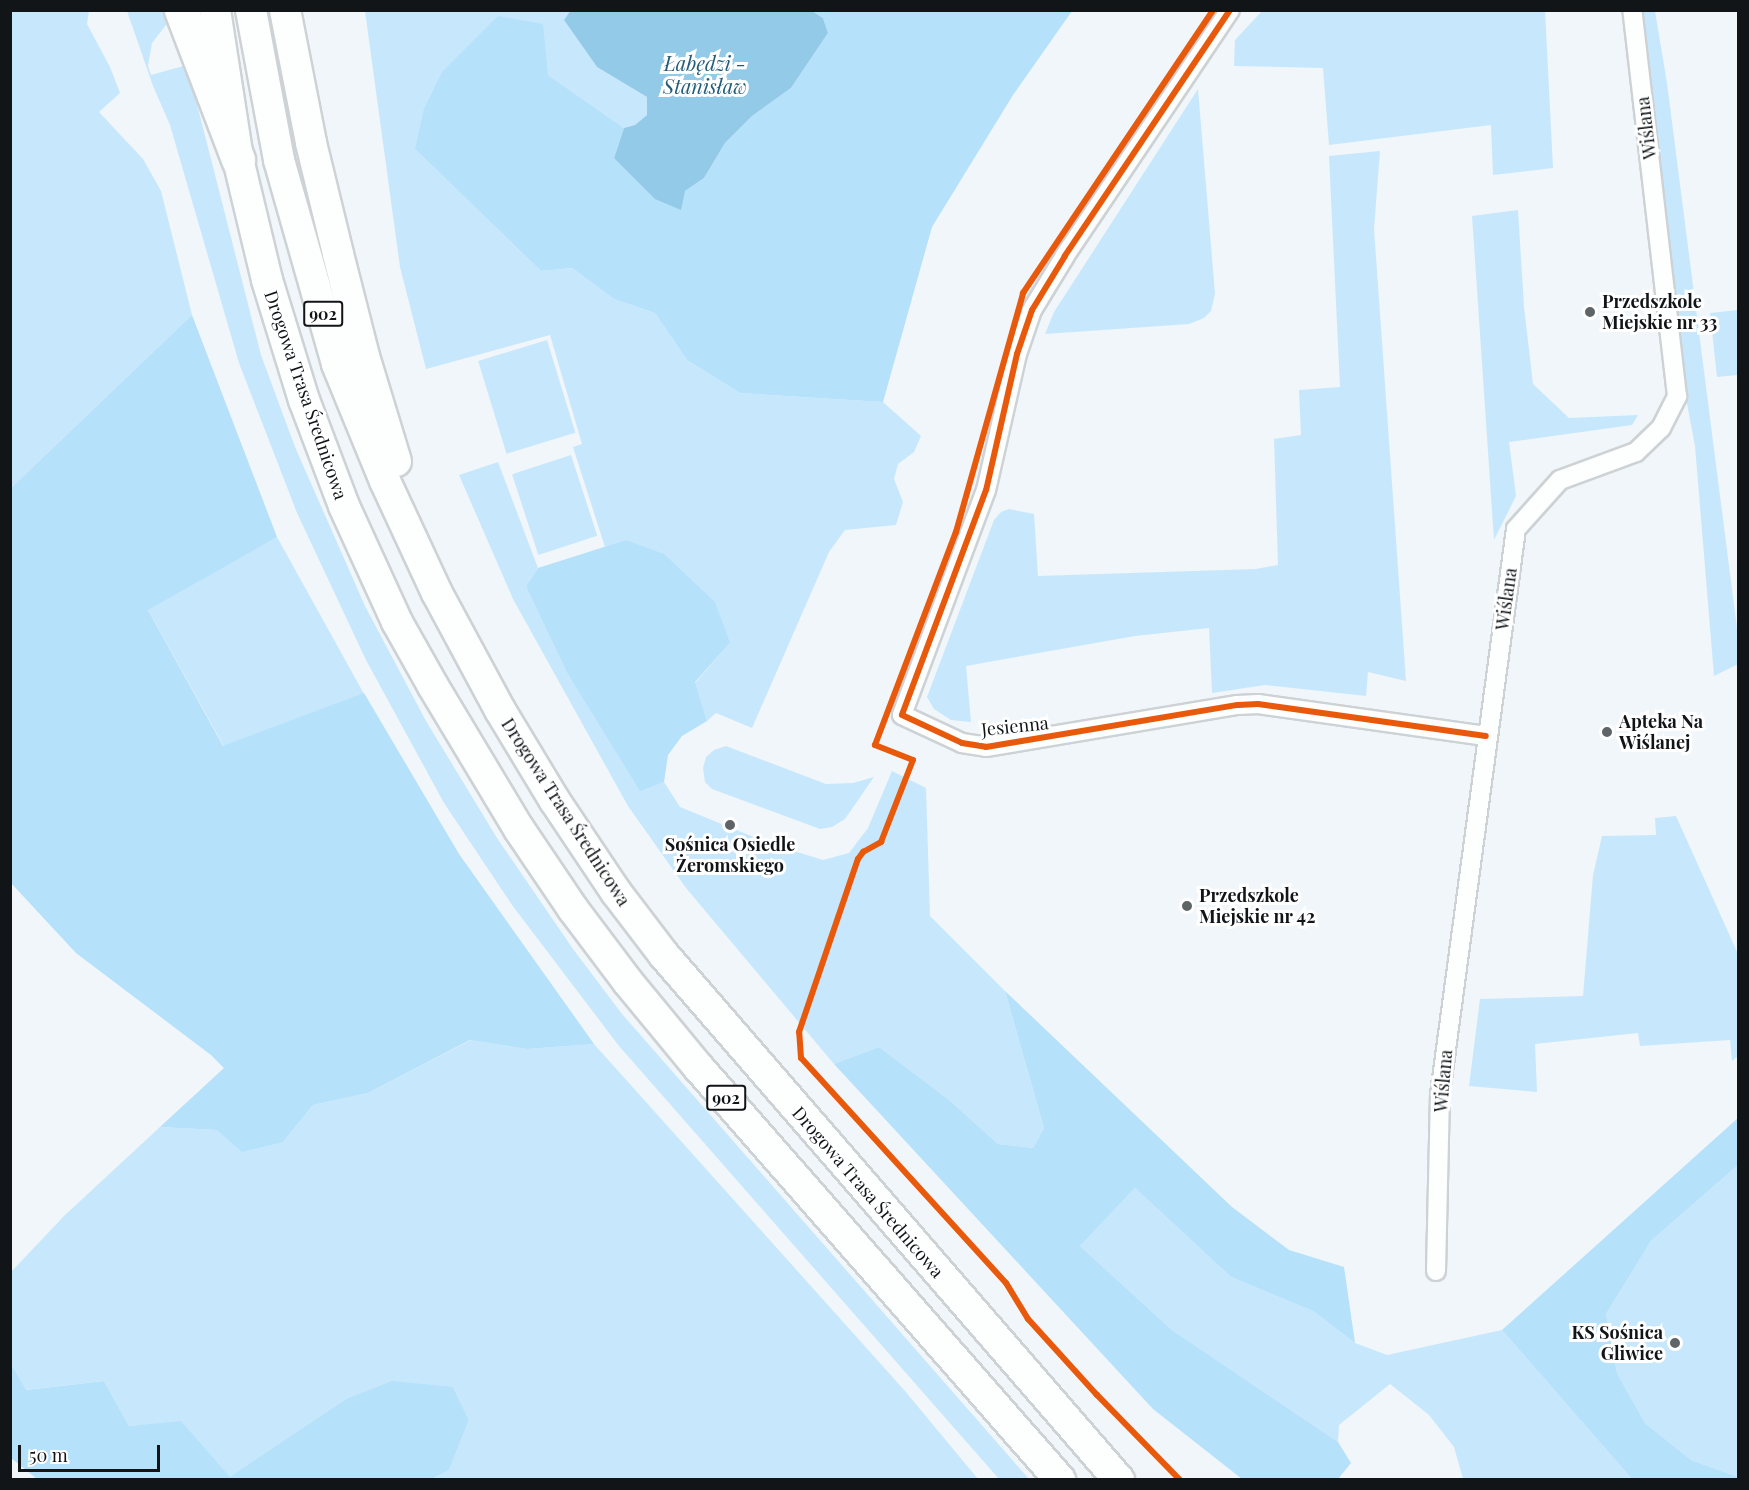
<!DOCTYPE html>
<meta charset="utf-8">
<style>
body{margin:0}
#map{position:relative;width:1749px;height:1490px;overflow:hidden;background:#f0f6f9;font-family:"Playfair Display",serif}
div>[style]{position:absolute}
.green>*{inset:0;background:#c7e8fc;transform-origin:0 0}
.forest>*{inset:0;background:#b5e1fa}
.water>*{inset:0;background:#93cae8}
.roads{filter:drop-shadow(2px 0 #cdd2d5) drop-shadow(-2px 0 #cdd2d5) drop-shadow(0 2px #cdd2d5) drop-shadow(0 -2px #cdd2d5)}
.street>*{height:18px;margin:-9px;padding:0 9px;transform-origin:9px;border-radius:9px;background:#fdfefe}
.primary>*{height:30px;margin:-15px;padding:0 15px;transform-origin:15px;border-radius:15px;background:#fdfefe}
.highway>*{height:33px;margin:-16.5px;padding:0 16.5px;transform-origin:16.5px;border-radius:16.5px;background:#fdfefe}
.cycleway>*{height:6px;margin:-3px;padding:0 3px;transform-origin:3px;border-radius:3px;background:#e8590c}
.dots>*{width:16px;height:16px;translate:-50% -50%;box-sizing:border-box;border:3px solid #fff;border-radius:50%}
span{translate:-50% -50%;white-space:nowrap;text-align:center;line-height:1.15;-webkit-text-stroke:6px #fff;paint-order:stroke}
.shield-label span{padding:2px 4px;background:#fff;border:2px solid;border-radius:4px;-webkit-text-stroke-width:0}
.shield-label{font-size:16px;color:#111518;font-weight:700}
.street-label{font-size:18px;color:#111518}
.poi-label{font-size:18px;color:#111518;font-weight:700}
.left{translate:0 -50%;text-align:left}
.right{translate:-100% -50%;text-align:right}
.water-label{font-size:20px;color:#225c78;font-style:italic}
.frame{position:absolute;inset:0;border:12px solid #111518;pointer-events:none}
.scale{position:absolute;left:18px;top:1445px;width:142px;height:27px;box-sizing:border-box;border:3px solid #111518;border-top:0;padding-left:8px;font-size:18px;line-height:21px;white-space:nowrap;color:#111518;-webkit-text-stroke:4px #fff;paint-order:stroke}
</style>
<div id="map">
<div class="green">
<i style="clip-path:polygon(11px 10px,89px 11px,87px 24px,110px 67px,120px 93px,99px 112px,143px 159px,161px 191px,192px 315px,11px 488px)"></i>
<i style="clip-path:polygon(127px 11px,165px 11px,169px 21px,152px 43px,148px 66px,151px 75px,187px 65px,261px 355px,295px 447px,365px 606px,426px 721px,497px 838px,573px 949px,622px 1014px,1029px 1479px,999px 1479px,619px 1046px,512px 905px,444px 803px,366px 660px,297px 513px,239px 363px,170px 125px,153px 86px)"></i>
<i style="clip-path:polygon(365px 11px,571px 11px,564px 20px,597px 67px,647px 97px,647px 115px,635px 125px,624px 128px,548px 75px,415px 149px,541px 271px,572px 268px,614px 299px,655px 313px,687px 360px,740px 393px,883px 402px,921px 436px,914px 452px,898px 464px,894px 479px,903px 502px,896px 525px,845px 530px,829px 552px,752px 728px,716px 713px,707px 721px,695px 683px,730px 643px,626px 540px,605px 547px,573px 447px,582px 444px,550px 335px,426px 369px,400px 267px)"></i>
<i style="clip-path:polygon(1262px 11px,1545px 11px,1553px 168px,1493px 175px,1491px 125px,1329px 145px,1323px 68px,1234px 66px,1235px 40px)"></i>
<i style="clip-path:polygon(1639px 11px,1655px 11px,1667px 83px,1738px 636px,1738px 664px,1714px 676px,1695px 446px,1684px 388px)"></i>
<i style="clip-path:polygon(1198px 89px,1215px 294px,1211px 311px,1204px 318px,1189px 324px,1045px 334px,1054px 312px)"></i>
<i style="clip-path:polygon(1380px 151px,1374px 229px,1406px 681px,1368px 672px,1366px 696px,1265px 685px,1212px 693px,1209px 628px,1135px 636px,966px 666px,971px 722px,951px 720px,934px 709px,927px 697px,994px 520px,1001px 512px,1009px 509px,1034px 514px,1038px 576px,1256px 569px,1278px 565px,1274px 439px,1301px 435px,1299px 390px,1340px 387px,1329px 156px)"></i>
<i style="clip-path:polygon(1518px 210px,1524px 307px,1533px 384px,1569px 418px,1638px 415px,1632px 425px,1509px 442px,1516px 496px,1494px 540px,1472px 216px)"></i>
<i style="clip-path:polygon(1738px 310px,1738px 375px,1717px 377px,1710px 313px)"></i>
<i style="left:547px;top:340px;width:97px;height:72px;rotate:73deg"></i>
<i style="left:571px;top:455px;width:85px;height:62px;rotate:72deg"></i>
<i style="clip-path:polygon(498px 462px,538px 568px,526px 586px,640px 790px,664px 782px,680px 807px,771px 844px,823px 860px,849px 853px,868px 828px,892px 771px,926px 788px,930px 916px,1005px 991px,1044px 1128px,1033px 1148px,998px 1144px,948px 1099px,879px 1047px,834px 1064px,686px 888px,628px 806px,513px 599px,459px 475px)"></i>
<i style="left:277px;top:537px;width:179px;height:148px;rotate:61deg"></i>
<i style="clip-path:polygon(726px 746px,826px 784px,853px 783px,874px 777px,845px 819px,832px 827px,820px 829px,712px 789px,705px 782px,703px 768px,706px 757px,714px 750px)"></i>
<i style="clip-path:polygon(1676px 816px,1738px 954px,1738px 1056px,1732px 1061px,1730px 1040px,1640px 1046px,1638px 1033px,1535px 1044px,1537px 1092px,1469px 1086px,1480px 999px,1583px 996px,1593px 875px,1602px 836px,1656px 835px,1655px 818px)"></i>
<i style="clip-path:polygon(471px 1040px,527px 1049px,594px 1044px,905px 1391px,978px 1479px,432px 1479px,449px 1470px,469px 1420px,453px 1387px,346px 1399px,230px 1478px,181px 1422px,129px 1426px,104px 1381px,25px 1390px,11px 1364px,10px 1273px,65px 1215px,160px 1127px,217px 1130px,283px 1142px,313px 1105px,368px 1093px)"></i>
<i style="clip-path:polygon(1738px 1165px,1738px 1477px,1691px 1460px,1645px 1423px,1617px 1373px,1606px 1314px,1651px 1241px)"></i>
<i style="clip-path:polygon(1135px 1188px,1231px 1277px,1313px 1311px,1355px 1343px,1387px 1355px,1502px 1330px,1632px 1479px,1463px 1479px,1454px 1447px,1429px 1415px,1390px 1384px,1339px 1425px,1338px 1442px,1172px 1330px,1080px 1246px)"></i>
</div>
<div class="forest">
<i style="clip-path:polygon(812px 11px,1072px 11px,1013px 95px,932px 227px,883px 402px,740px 393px,687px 360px,655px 313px,614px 299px,572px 268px,541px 271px,415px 149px,424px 109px,442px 72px,498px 16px,543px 24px,548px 75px,624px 128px,614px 158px,685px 191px,704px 178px,725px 143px,752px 116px,791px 88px,828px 33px,823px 18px)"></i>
<i style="clip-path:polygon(192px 315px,277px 537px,148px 610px,223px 746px,364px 693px,459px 854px,594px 1044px,527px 1049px,470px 1040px,368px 1093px,313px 1105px,283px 1142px,242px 1152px,217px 1130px,160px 1127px,224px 1068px,211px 1055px,76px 953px,11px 883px,11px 488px)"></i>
<i style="clip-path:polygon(626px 540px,664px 554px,715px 602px,730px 643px,695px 682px,707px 721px,682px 736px,668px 755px,664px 782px,640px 791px,568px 674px,526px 586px,538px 568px)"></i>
<i style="clip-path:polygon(1005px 991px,1232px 1207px,1289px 1250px,1344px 1267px,1355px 1343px,1313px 1311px,1231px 1277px,1135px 1188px,1080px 1246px,1172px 1330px,1338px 1442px,1351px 1463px,1338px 1479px,1242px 1479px,1153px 1409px,834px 1064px,879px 1047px,948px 1099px,998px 1144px,1033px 1148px,1044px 1128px)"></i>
<i style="clip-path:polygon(1738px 1118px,1738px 1165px,1651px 1241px,1606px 1314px,1617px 1373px,1645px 1423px,1691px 1460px,1738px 1477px,1738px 1479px,1632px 1479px,1502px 1330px)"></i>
<i style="clip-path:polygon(11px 1364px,26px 1390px,104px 1381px,129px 1426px,181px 1421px,230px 1477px,346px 1399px,392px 1381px,453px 1387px,469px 1420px,449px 1470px,432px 1479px,37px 1479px,11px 1458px)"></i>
</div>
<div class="water">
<i style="clip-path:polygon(571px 10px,812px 11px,823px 18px,828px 33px,791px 88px,752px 116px,725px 143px,704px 178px,685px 191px,681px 210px,655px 199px,614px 158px,624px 128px,635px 125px,647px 115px,647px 97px,597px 67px,564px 20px)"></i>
</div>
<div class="roads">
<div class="street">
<i style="left:1230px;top:10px;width:296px;rotate:123.9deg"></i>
<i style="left:1065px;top:256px;width:63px;rotate:121.4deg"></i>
<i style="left:1032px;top:310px;width:46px;rotate:108.8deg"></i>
<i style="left:1017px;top:354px;width:139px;rotate:102.8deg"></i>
<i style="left:986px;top:490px;width:240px;rotate:110.5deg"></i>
<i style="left:902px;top:715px;width:66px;rotate:25deg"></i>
<i style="left:962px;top:743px;width:24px;rotate:9deg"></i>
<i style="left:986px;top:747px;width:255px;rotate:-9.5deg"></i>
<i style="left:1238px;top:705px;width:20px;rotate:-3deg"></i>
<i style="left:1258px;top:704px;width:230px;rotate:8deg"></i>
<i style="left:1436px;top:1271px;width:177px;rotate:-88.7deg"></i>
<i style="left:1440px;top:1094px;width:570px;rotate:-82.34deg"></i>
<i style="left:1516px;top:529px;width:66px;rotate:-48.1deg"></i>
<i style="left:1560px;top:480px;width:81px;rotate:-20.2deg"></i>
<i style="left:1636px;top:452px;width:35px;rotate:-44deg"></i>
<i style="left:1661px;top:428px;width:36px;rotate:-63deg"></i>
<i style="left:1677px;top:396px;width:389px;rotate:-96.6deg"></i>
</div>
<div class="primary">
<i style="left:215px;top:10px;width:151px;rotate:81.2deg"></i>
<i style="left:238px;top:159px;width:124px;rotate:76.5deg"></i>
<i style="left:267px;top:280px;width:126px;rotate:72.9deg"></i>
<i style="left:304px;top:400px;width:113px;rotate:69.3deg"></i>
<i style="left:344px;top:506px;width:128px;rotate:65.4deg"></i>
<i style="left:397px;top:622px;width:73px;rotate:60.6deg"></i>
<i style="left:433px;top:686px;width:167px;rotate:59deg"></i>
<i style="left:519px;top:829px;width:97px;rotate:56deg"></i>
<i style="left:573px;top:909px;width:91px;rotate:53deg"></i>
<i style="left:628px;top:982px;width:112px;rotate:50.5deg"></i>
<i style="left:699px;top:1068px;width:548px;rotate:48.77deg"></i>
<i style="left:251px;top:10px;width:153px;rotate:79.4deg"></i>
<i style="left:279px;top:160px;width:212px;rotate:74.1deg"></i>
<i style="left:337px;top:364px;width:126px;rotate:67.7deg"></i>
<i style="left:385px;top:481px;width:123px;rotate:65.1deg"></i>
<i style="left:437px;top:593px;width:133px;rotate:61.7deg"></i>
<i style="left:500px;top:710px;width:106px;rotate:58.9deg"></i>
<i style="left:555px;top:801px;width:110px;rotate:56.2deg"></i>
<i style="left:616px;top:892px;width:79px;rotate:52.7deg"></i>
<i style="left:664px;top:955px;width:695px;rotate:49.09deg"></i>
<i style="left:285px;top:10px;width:136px;rotate:78.9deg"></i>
<i style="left:311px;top:143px;width:114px;rotate:76.3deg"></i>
<i style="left:338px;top:254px;width:105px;rotate:75.7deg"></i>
<i style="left:364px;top:356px;width:110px;rotate:73.1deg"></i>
</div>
<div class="highway">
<i style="left:181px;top:10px;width:160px;rotate:69.1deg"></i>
</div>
</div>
<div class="cycleway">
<i style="left:1230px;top:10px;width:296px;rotate:123.9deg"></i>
<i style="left:1065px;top:256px;width:63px;rotate:121.4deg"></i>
<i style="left:1032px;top:310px;width:46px;rotate:108.8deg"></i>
<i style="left:1017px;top:354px;width:139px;rotate:102.8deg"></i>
<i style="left:986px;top:490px;width:240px;rotate:110.5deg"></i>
<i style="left:902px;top:715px;width:66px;rotate:25deg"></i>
<i style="left:962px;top:743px;width:24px;rotate:9deg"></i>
<i style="left:986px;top:747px;width:255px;rotate:-9.5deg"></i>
<i style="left:1238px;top:705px;width:20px;rotate:-3deg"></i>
<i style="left:1258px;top:704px;width:230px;rotate:8deg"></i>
<i style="left:1180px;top:1480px;width:119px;rotate:-134.3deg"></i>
<i style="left:1097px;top:1395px;width:103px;rotate:-132.2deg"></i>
<i style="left:1028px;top:1319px;width:42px;rotate:-121.4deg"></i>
<i style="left:1006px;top:1283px;width:304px;rotate:-132.3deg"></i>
<i style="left:801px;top:1058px;width:26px;rotate:-94deg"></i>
<i style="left:799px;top:1032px;width:183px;rotate:-71.2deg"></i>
<i style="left:858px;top:859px;width:9px;rotate:-54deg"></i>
<i style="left:863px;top:852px;width:21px;rotate:-29deg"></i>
<i style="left:881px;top:842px;width:88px;rotate:-68.7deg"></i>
<i style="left:913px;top:760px;width:41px;rotate:-158.5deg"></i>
<i style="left:875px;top:745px;width:228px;rotate:-69.2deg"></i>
<i style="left:956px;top:532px;width:248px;rotate:-74.3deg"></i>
<i style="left:1023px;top:293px;width:341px;rotate:-56.1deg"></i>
</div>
<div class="dots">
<i style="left:1590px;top:312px;background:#5f6467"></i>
<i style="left:1607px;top:732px;background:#5f6467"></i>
<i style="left:730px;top:825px;background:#5f6467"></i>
<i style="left:1187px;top:906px;background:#5f6467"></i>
<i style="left:1675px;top:1343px;background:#5f6467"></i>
</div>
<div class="shield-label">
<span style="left:323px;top:314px">902</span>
<span style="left:726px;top:1098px">902</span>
</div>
<div class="street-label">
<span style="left:1646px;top:128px;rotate:-97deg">Wiślana</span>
<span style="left:306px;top:395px;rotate:71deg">Drogowa Trasa Średnicowa</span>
<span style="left:1506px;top:599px;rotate:-82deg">Wiślana</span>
<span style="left:1015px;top:726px;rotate:-6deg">Jesienna</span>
<span style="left:566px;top:812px;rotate:57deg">Drogowa Trasa Średnicowa</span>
<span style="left:1443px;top:1081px;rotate:-85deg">Wiślana</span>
<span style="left:868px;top:1192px;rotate:49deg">Drogowa Trasa Średnicowa</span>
</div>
<div class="poi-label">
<span class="left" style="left:1602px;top:312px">Przedszkole<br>Miejskie nr 33</span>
<span class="left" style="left:1619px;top:732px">Apteka Na<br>Wiślanej</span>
<span style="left:730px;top:855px">Sośnica Osiedle<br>Żeromskiego</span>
<span class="left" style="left:1199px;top:906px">Przedszkole<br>Miejskie nr 42</span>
<span class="right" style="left:1663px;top:1343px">KS Sośnica<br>Gliwice</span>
</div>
<div class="water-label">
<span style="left:705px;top:74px">Łabędzi -<br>Stanisław</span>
</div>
<div class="frame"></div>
<div class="scale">50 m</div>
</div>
